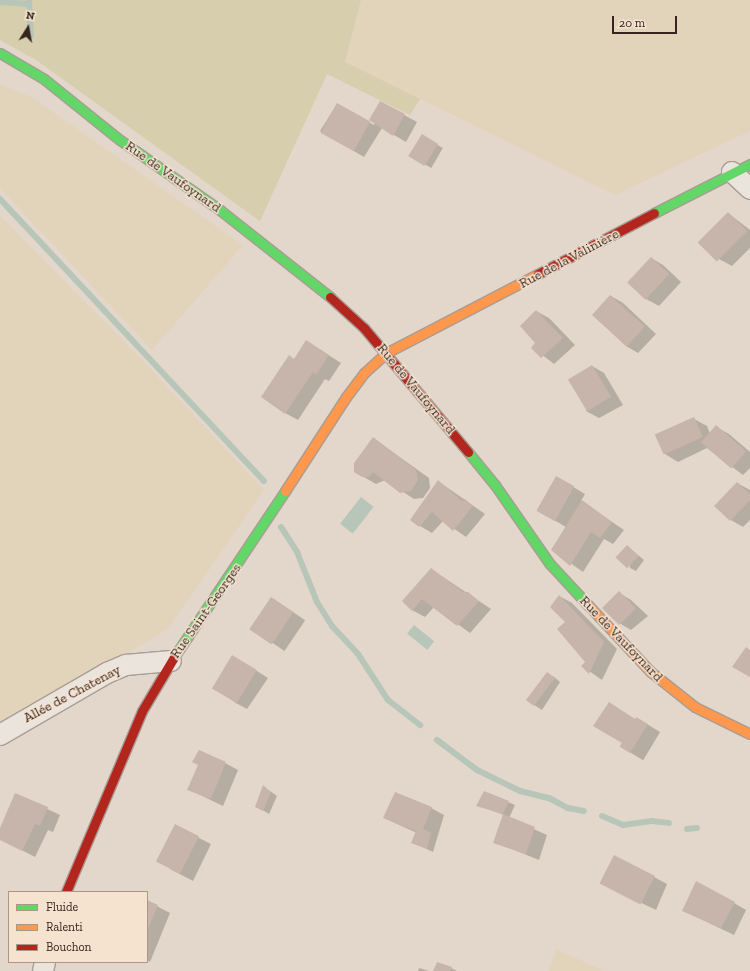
<!DOCTYPE html>
<meta charset="utf-8">
<style>
body{margin:0}
#map{position:relative;width:750px;height:971px;overflow:hidden;background:#e3d7cb;font-family:"Zilla Slab",serif}
div>[style]{position:absolute}
.farmland>*{inset:0;background:#e2d3bb}
.green>*{inset:0;background:#d6cead}
.water>*{inset:0;background:#b7c6b9;transform-origin:0 0}
.shadow>*{inset:0;background:#0003;transform-origin:0 0}
.stream>*{height:6px;margin:-3px;padding:0 3px;transform-origin:3px;border-radius:3px;background:#b7c6b9}
.building>*{inset:0;background:#c7b5ac;transform-origin:0 0}
.roads{filter:drop-shadow(1px 0 #a89d95) drop-shadow(-1px 0 #a89d95) drop-shadow(0 1px #a89d95) drop-shadow(0 -1px #a89d95)}
.street>*{height:20px;margin:-10px;padding:0 10px;transform-origin:10px;border-radius:10px;background:#ebe4dd}
.fast>*{height:9px;margin:-4.5px;padding:0 4.5px;transform-origin:4.5px;border-radius:4.5px;background:#63d668}
.slow>*{height:9px;margin:-4.5px;padding:0 4.5px;transform-origin:4.5px;border-radius:4.5px;background:#ff974d}
.jam>*{height:9px;margin:-4.5px;padding:0 4.5px;transform-origin:4.5px;border-radius:4.5px;background:#b3261e}
span{translate:-50% -50%;white-space:nowrap;text-align:center;line-height:1.15;-webkit-text-stroke:3px #f5e3d0;paint-order:stroke}
.street-label{font-size:14px;color:#36241d}
.legend{position:absolute;left:8px;top:891px;width:140px;height:72px;box-sizing:border-box;background:#f5e3d0;border:1px solid #a99788;margin:0;padding:5px 7px;list-style:none;font-size:12px;color:#36241d}
.legend li{display:flex;align-items:center;gap:8px;height:20px}
.legend b{width:20px;border:1px solid #a99788}
.north{position:absolute;left:8px;top:8px;width:40px;height:40px;-webkit-text-stroke:3px #f5e3d0;paint-order:stroke;rotate:11deg;font-size:11px;font-weight:700;line-height:16px;text-align:center;color:#36241d}
.north::after{content:'';display:block;margin:auto;width:14px;height:18px;background:#36241d;clip-path:polygon(50% 0,100% 100%,50% 72%,0 100%)}
.scale{position:absolute;left:612px;top:16px;width:65px;height:18px;box-sizing:border-box;border:2px solid #36241d;border-top:0;padding-left:5px;font-size:12px;line-height:14px;white-space:nowrap;color:#36241d;-webkit-text-stroke:3px #f5e3d0;paint-order:stroke}
</style>
<div id="map">
<div class="farmland">
<i style="clip-path:polygon(361px 0,750px 0,750px 131px,615px 195px,345px 62px)"></i>
<i style="clip-path:polygon(0 84px,33px 98px,243px 245px,152px 350px,0 188px)"></i>
<i style="clip-path:polygon(0 215px,143px 361px,264px 490px,168px 629px,0 727px)"></i>
<i style="clip-path:polygon(556px 949px,604px 971px,549px 971px)"></i>
</div>
<div class="green">
<i style="clip-path:polygon(0 0,361px 0,345px 62px,420px 99px,410px 115px,327px 74px,260px 221px,36px 60px,0 40px)"></i>
</div>
<div class="water">
<i style="left:361px;top:497px;width:16px;height:34px;rotate:38deg"></i>
<i style="left:414px;top:625px;width:26px;height:11px;rotate:39deg"></i>
</div>
<div class="shadow">
<i style="clip-path:polygon(380px 102px,417px 122px,406px 142px,382px 128px,364px 157px,320px 131px,337px 104px,374px 125px)"></i>
<i style="left:422px;top:136px;width:24px;height:23px;rotate:30deg"></i>
<i style="clip-path:polygon(728px 213px,750px 230px,750px 248px,732px 266px,719px 259px)"></i>
<i style="clip-path:polygon(651px 258px,663px 265px,681px 282px,659px 306px,646px 299px)"></i>
<i style="clip-path:polygon(611px 296px,623px 303px,656px 334px,638px 353px,626px 346px,593px 315px)"></i>
<i style="clip-path:polygon(536px 311px,549px 318px,575px 345px,554px 364px,532px 347px,536px 342px)"></i>
<i style="clip-path:polygon(319px 349px,341px 363px,329px 381px,325px 379px,298px 420px,285px 413px,295px 360px)"></i>
<i style="clip-path:polygon(592px 366px,604px 373px,623px 405px,599px 418px,586px 411px)"></i>
<i style="clip-path:polygon(694px 419px,707px 426px,710px 434px,716px 427px,729px 434px,750px 452px,750px 468px,743px 475px,707px 448px,678px 462px,665px 454px)"></i>
<i style="clip-path:polygon(373px 438px,429px 478px,430px 488px,423px 498px,414px 499px,385px 480px,376px 484px,355px 472px)"></i>
<i style="clip-path:polygon(556px 477px,585px 494px,581px 501px,624px 530px,613px 544px,604px 539px,583px 572px,552px 550px,566px 527px,537px 510px)"></i>
<i style="clip-path:polygon(438px 481px,485px 514px,466px 537px,443px 521px,432px 533px,420px 526px)"></i>
<i style="clip-path:polygon(737px 483px,750px 490px,750px 520px,743px 527px,731px 520px)"></i>
<i style="clip-path:polygon(627px 546px,644px 560px,636px 571px,630px 568px)"></i>
<i style="clip-path:polygon(431px 569px,491px 609px,470px 633px,434px 607px,425px 617px,412px 610px)"></i>
<i style="clip-path:polygon(619px 593px,631px 600px,648px 616px,631px 630px,619px 623px)"></i>
<i style="clip-path:polygon(559px 596px,572px 603px,617px 649px,602px 680px,582px 666px,586px 662px)"></i>
<i style="left:272px;top:598px;width:40px;height:37px;rotate:34deg"></i>
<i style="clip-path:polygon(244px 663px,268px 678px,247px 709px,234px 702px)"></i>
<i style="clip-path:polygon(553px 676px,560px 682px,542px 710px,528px 701px)"></i>
<i style="left:637px;top:718px;width:27px;height:33px;rotate:31deg"></i>
<i style="clip-path:polygon(225px 763px,238px 770px,223px 806px,188px 789px)"></i>
<i style="clip-path:polygon(264px 787px,277px 796px,269px 814px,256px 806px)"></i>
<i style="clip-path:polygon(484px 792px,515px 805px,509px 818px,547px 835px,539px 860px,494px 842px,504px 815px,478px 805px)"></i>
<i style="clip-path:polygon(16px 794px,60px 815px,53px 832px,48px 830px,35px 857px,0 839px,0 830px)"></i>
<i style="clip-path:polygon(431px 808px,444px 815px,433px 852px,412px 842px,417px 833px,384px 818px)"></i>
<i style="clip-path:polygon(175px 826px,211px 844px,193px 881px,170px 869px)"></i>
<i style="clip-path:polygon(654px 877px,667px 884px,656px 910px,602px 884px)"></i>
<i style="clip-path:polygon(147px 901px,170px 913px,150px 962px,147px 960px)"></i>
<i style="clip-path:polygon(734px 903px,746px 910px,734px 935px,684px 911px)"></i>
<i style="clip-path:polygon(419px 968px,429px 971px,418px 971px)"></i>
<i style="clip-path:polygon(451px 968px,457px 971px,434px 971px)"></i>
</div>
<div class="stream">
<i style="left:29px;top:0;width:36px;rotate:87deg"></i>
<i style="left:0;top:2px;width:29px;rotate:4deg"></i>
<i style="left:0;top:199px;width:386px;rotate:46.9deg"></i>
<i style="left:281px;top:527px;width:30px;rotate:57deg"></i>
<i style="left:297px;top:552px;width:54px;rotate:68.2deg"></i>
<i style="left:317px;top:602px;width:28px;rotate:58deg"></i>
<i style="left:332px;top:626px;width:38px;rotate:47deg"></i>
<i style="left:358px;top:654px;width:55px;rotate:56.9deg"></i>
<i style="left:388px;top:700px;width:41px;rotate:38deg"></i>
<i style="left:437px;top:740px;width:50px;rotate:36.9deg"></i>
<i style="left:477px;top:770px;width:48px;rotate:26deg"></i>
<i style="left:520px;top:791px;width:30px;rotate:14deg"></i>
<i style="left:549px;top:798px;width:21px;rotate:28deg"></i>
<i style="left:568px;top:808px;width:16px;rotate:11deg"></i>
<i style="left:602px;top:816px;width:23px;rotate:23deg"></i>
<i style="left:623px;top:825px;width:28px;rotate:-8deg"></i>
<i style="left:651px;top:821px;width:18px;rotate:6deg"></i>
<i style="left:687px;top:829px;width:10px;rotate:-6deg"></i>
</div>
<div class="building">
<i style="clip-path:polygon(380px 101px,405px 114px,393px 136px,369px 120px)"></i>
<i style="left:337px;top:103px;width:38px;height:34px;rotate:29deg"></i>
<i style="left:422px;top:134px;width:19px;height:26px;rotate:32deg"></i>
<i style="left:728px;top:212px;width:27px;height:43px;rotate:45deg"></i>
<i style="left:651px;top:257px;width:25px;height:35px;rotate:43deg"></i>
<i style="left:610px;top:295px;width:47px;height:27px;rotate:42deg"></i>
<i style="clip-path:polygon(536px 310px,563px 338px,541px 358px,531px 348px,535px 343px,520px 326px)"></i>
<i style="clip-path:polygon(306px 340px,329px 355px,316px 375px,313px 372px,285px 414px,261px 397px,289px 355px,294px 359px)"></i>
<i style="left:592px;top:365px;width:37px;height:28px;rotate:59deg"></i>
<i style="left:694px;top:417px;width:22px;height:43px;rotate:66deg"></i>
<i style="left:716px;top:425px;width:40px;height:23px;rotate:41deg"></i>
<i style="clip-path:polygon(373px 437px,416px 470px,418px 480px,411px 491px,400px 493px,373px 472px,369px 477px,362px 477px,354px 472px,354px 463px)"></i>
<i style="left:556px;top:476px;width:21px;height:40px;rotate:29deg"></i>
<i style="clip-path:polygon(438px 480px,462px 501px,465px 499px,473px 506px,453px 531px,432px 512px,419px 527px,410px 520px)"></i>
<i style="clip-path:polygon(737px 482px,750px 494px,750px 500px,730px 521px,714px 506px)"></i>
<i style="clip-path:polygon(582px 500px,612px 522px,600px 538px,591px 532px,570px 566px,551px 550px)"></i>
<i style="left:627px;top:545px;width:16px;height:17px;rotate:43deg"></i>
<i style="clip-path:polygon(431px 568px,463px 592px,468px 592px,479px 601px,457px 626px,422px 599px,412px 611px,402px 601px)"></i>
<i style="left:619px;top:591px;width:24px;height:24px;rotate:45deg"></i>
<i style="clip-path:polygon(559px 595px,604px 642px,589px 674px,581px 666px,585px 662px,557px 629px,565px 622px,550px 607px)"></i>
<i style="left:271px;top:597px;width:27px;height:39px;rotate:34deg"></i>
<i style="clip-path:polygon(746px 647px,750px 650px,750px 677px,732px 667px)"></i>
<i style="left:232px;top:655px;width:29px;height:39px;rotate:31deg"></i>
<i style="left:547px;top:672px;width:10px;height:35px;rotate:37deg"></i>
<i style="clip-path:polygon(609px 702px,635px 719px,636px 717px,648px 724px,630px 753px,620px 747px,622px 743px,593px 726px)"></i>
<i style="clip-path:polygon(199px 750px,226px 762px,211px 799px,187px 790px,198px 765px,192px 762px)"></i>
<i style="clip-path:polygon(263px 785px,271px 792px,263px 811px,255px 807px)"></i>
<i style="clip-path:polygon(484px 791px,509px 801px,503px 814px,535px 827px,526px 854px,493px 843px,503px 814px,476px 806px)"></i>
<i style="clip-path:polygon(395px 792px,432px 807px,423px 829px,431px 833px,427px 849px,411px 843px,416px 831px,383px 818px)"></i>
<i style="clip-path:polygon(15px 793px,48px 807px,40px 826px,35px 824px,22px 851px,0 840px,0 828px)"></i>
<i style="left:175px;top:824px;width:27px;height:42px;rotate:27deg"></i>
<i style="left:614px;top:855px;width:46px;height:32px;rotate:27deg"></i>
<i style="clip-path:polygon(696px 881px,735px 902px,721px 928px,682px 911px)"></i>
<i style="clip-path:polygon(147px 900px,158px 905px,147px 931px)"></i>
<i style="clip-path:polygon(437px 962px,452px 967px,450px 971px,433px 971px)"></i>
</div>
<div class="roads">
<div class="street">
<i style="left:732px;top:172px;width:25px;rotate:43deg"></i>
<i style="left:0;top:735px;width:124px;rotate:-30.1deg"></i>
<i style="left:107px;top:673px;width:21px;rotate:-23deg"></i>
<i style="left:126px;top:665px;width:45px;rotate:-5.1deg"></i>
<i style="left:43px;top:971px;width:9px;rotate:-77deg"></i>
</div>
<div class="fast">
<i style="left:0;top:53px;width:51px;rotate:30.6deg"></i>
<i style="left:44px;top:79px;width:97px;rotate:38.8deg"></i>
<i style="left:120px;top:140px;width:122px;rotate:35deg"></i>
<i style="left:220px;top:210px;width:140px;rotate:38.3deg"></i>
<i style="left:654px;top:213px;width:108px;rotate:-27deg"></i>
<i style="left:468px;top:452px;width:43px;rotate:50.7deg"></i>
<i style="left:495px;top:485px;width:96px;rotate:55.2deg"></i>
<i style="left:550px;top:564px;width:56px;rotate:47.2deg"></i>
<i style="left:174px;top:657px;width:200px;rotate:-56.2deg"></i>
</div>
<div class="slow">
<i style="left:285px;top:491px;width:112px;rotate:-57deg"></i>
<i style="left:346px;top:397px;width:30px;rotate:-53deg"></i>
<i style="left:364px;top:373px;width:30px;rotate:-42deg"></i>
<i style="left:386px;top:353px;width:171px;rotate:-27.5deg"></i>
<i style="left:588px;top:605px;width:92px;rotate:46.8deg"></i>
<i style="left:651px;top:672px;width:56px;rotate:38.5deg"></i>
<i style="left:695px;top:707px;width:61px;rotate:26.1deg"></i>
</div>
<div class="jam">
<i style="left:538px;top:274px;width:131px;rotate:-27.7deg"></i>
<i style="left:330px;top:297px;width:46px;rotate:42.4deg"></i>
<i style="left:364px;top:328px;width:162px;rotate:50deg"></i>
<i style="left:66px;top:892px;width:196px;rotate:-67.2deg"></i>
<i style="left:142px;top:711px;width:63px;rotate:-59.3deg"></i>
</div>
</div>
<div class="street-label">
<span style="left:173px;top:177px;rotate:35deg">Rue de Vaufoynard</span>
<span style="left:569px;top:259px;rotate:-28deg">Rue de la Valinière</span>
<span style="left:416px;top:389px;rotate:50deg">Rue de Vaufoynard</span>
<span style="left:206px;top:611px;rotate:-55deg">Rue Saint-Georges</span>
<span style="left:621px;top:639px;rotate:46deg">Rue de Vaufoynard</span>
<span style="left:72px;top:694px;rotate:-28deg">Allée de Chatenay</span>
</div>
<ul class="legend">
<li><b style="height:5px;background:#63d668"></b>Fluide</li>
<li><b style="height:5px;background:#ff974d"></b>Ralenti</li>
<li><b style="height:5px;background:#b3261e"></b>Bouchon</li>
</ul>
<div class="north">N</div>
<div class="scale">20 m</div>
</div>
